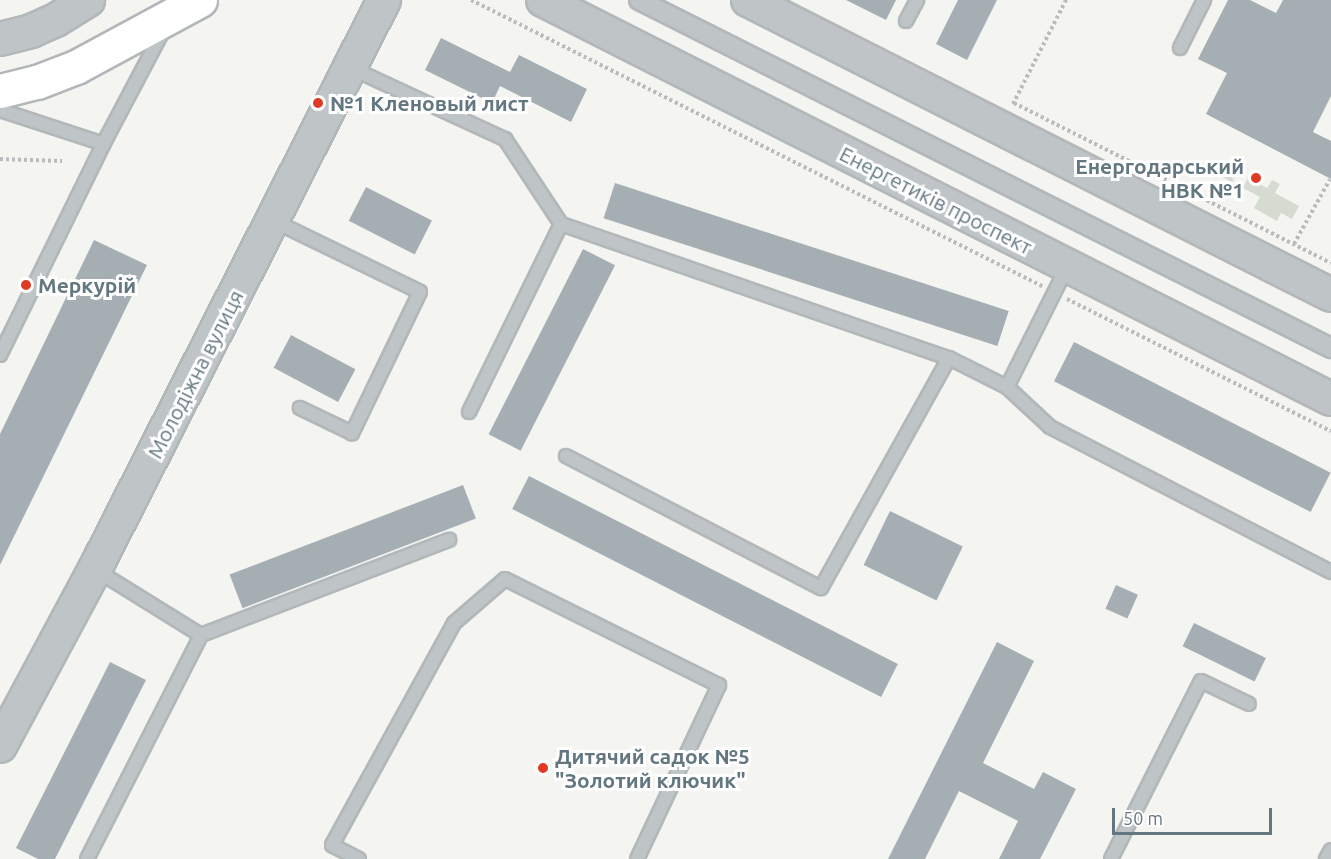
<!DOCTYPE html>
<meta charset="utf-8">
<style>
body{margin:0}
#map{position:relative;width:1331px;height:859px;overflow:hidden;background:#f4f4f0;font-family:Ubuntu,sans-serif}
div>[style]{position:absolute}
.green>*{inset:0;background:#d6dbd1;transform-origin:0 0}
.building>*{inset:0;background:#a5afb3;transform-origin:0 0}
.path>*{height:4px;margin-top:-2px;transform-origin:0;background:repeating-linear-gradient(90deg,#b9bcbd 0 3px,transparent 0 6px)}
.roads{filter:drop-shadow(2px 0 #b2b7ba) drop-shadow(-2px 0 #b2b7ba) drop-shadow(0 2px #b2b7ba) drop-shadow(0 -2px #b2b7ba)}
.service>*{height:12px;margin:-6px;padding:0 6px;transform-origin:6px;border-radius:6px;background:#bfc4c6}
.pedestrian>*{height:18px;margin:-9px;padding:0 9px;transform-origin:9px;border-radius:9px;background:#bfc4c6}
.tertiary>*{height:32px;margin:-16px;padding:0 16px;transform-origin:16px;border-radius:16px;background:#bfc4c6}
.primary>*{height:33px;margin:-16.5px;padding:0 16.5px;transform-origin:16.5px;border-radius:16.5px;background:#fff}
.dots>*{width:16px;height:16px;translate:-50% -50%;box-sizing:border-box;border:3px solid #fff;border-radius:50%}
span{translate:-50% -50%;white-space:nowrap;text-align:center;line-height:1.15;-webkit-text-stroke:6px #fff;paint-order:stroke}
.poi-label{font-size:21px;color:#637781;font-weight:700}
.left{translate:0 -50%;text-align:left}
.right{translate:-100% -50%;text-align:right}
.street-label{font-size:21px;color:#637781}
.scale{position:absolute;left:1112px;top:808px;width:160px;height:27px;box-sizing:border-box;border:3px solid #637781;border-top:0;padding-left:8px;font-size:18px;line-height:21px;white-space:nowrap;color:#637781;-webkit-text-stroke:4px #fff;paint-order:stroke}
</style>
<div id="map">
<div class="green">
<i style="left:1219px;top:161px;width:22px;height:12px;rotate:30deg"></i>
<i style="clip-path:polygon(1248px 178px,1267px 188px,1272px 180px,1280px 184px,1275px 193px,1299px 206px,1292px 219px,1281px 213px,1277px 221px,1254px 208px,1260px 197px,1243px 188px)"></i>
</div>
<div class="building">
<i style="clip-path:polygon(846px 0,896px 0,886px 20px)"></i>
<i style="clip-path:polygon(958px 0,997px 0,967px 60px,936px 44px)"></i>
<i style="clip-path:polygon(1228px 0,1250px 0,1276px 13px,1283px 0,1331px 0,1331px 96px,1313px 132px,1331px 141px,1331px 179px,1206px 114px,1227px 73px,1198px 59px)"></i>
<i style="clip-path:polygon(441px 38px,510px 72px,519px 55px,587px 89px,571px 122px,500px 86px,492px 103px,425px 70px)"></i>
<i style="left:615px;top:183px;width:414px;height:37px;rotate:18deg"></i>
<i style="left:366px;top:187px;width:74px;height:38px;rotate:27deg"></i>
<i style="clip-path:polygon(94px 240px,147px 265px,0 565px,0 434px)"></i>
<i style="left:583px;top:249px;width:36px;height:208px;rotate:27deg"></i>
<i style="left:291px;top:335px;width:73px;height:37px;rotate:28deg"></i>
<i style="left:1074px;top:342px;width:288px;height:44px;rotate:27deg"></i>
<i style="left:529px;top:476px;width:414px;height:37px;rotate:27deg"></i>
<i style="left:463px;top:485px;width:36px;height:250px;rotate:69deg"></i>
<i style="left:890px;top:511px;width:81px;height:60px;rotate:26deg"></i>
<i style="left:1116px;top:585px;width:24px;height:26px;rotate:24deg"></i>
<i style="left:1194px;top:623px;width:80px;height:26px;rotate:26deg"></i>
<i style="clip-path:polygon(997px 642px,1034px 661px,983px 763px,1034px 789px,1043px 772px,1076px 789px,1040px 859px,999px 859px,1018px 821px,959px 791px,925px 859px,888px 859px)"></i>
<i style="clip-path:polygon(110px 662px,146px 680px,55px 859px,38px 859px,16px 848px)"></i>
</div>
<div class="path">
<i style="left:471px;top:0;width:639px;rotate:26.61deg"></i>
<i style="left:1014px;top:103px;width:355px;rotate:26.8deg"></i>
<i style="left:1013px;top:104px;width:117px;rotate:-63deg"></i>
<i style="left:0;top:159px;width:62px;rotate:1.8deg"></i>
<i style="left:1294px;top:244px;width:74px;rotate:-61deg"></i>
<i style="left:1067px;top:299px;width:295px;rotate:26.6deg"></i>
</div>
<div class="roads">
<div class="service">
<i style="left:906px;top:21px;width:24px;rotate:-62deg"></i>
<i style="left:1180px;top:48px;width:54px;rotate:-63.4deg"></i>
<i style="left:351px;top:68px;width:170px;rotate:24.8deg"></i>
<i style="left:505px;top:139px;width:102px;rotate:56.6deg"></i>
<i style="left:561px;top:224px;width:410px;rotate:19.1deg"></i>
<i style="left:949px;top:358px;width:65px;rotate:26.6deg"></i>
<i style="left:1007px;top:387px;width:59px;rotate:42.9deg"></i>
<i style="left:1050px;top:427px;width:316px;rotate:27.3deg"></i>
<i style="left:0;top:110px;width:109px;rotate:18.1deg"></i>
<i style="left:274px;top:221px;width:162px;rotate:25.9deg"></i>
<i style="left:420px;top:292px;width:157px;rotate:115.7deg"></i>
<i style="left:352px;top:433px;width:58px;rotate:-154.3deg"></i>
<i style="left:0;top:355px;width:243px;rotate:-63.9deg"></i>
<i style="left:107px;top:137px;width:122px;rotate:-62.2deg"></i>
<i style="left:1007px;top:387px;width:134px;rotate:-63.4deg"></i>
<i style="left:469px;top:412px;width:209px;rotate:-63.9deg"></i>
<i style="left:566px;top:456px;width:287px;rotate:27.4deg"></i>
<i style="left:821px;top:588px;width:263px;rotate:-60.9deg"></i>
<i style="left:96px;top:570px;width:123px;rotate:31.8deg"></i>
<i style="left:87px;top:859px;width:251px;rotate:-63deg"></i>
<i style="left:201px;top:635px;width:266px;rotate:-21deg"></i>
<i style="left:359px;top:859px;width:30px;rotate:-153deg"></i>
<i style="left:332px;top:845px;width:253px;rotate:-61.2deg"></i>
<i style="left:454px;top:623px;width:67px;rotate:-40.8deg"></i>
<i style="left:505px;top:579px;width:239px;rotate:26.4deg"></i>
<i style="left:719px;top:685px;width:192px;rotate:115.2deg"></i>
<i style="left:1111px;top:859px;width:199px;rotate:-63.2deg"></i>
<i style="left:1201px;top:681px;width:53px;rotate:25.6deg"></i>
<i style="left:1326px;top:859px;width:10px;rotate:-61deg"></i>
</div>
<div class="pedestrian">
<i style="left:639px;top:0;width:775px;rotate:26.7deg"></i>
</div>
<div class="tertiary">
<i style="left:543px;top:0;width:883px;rotate:26.86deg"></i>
<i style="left:748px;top:0;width:653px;rotate:26.84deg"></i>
<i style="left:0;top:39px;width:32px;rotate:-14deg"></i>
<i style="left:31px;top:31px;width:27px;rotate:-24deg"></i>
<i style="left:56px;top:20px;width:38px;rotate:-32deg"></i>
<i style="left:0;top:746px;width:201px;rotate:-61.8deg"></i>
<i style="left:95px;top:569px;width:638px;rotate:-63.07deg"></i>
</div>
<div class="primary">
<i style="left:0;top:91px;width:38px;rotate:-14deg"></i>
<i style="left:37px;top:82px;width:42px;rotate:-21deg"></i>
<i style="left:76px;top:67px;width:141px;rotate:-28.4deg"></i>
</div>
</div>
<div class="dots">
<i style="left:318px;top:103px;background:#e03a24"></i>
<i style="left:1256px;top:178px;background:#e03a24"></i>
<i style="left:26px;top:285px;background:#e03a24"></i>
<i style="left:543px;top:768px;background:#e03a24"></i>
</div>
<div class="poi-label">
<span class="left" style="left:330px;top:103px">№1 Кленовый лист</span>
<span class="right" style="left:1244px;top:178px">Енергодарський<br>НВК №1</span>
<span class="left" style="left:38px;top:285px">Меркурій</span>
<span class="left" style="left:555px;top:768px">Дитячий садок №5<br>"Золотий ключик"</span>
</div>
<div class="street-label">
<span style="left:936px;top:200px;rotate:27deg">Енергетиків проспект</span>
<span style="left:195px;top:374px;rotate:-63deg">Молодіжна вулиця</span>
</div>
<div class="scale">50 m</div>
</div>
